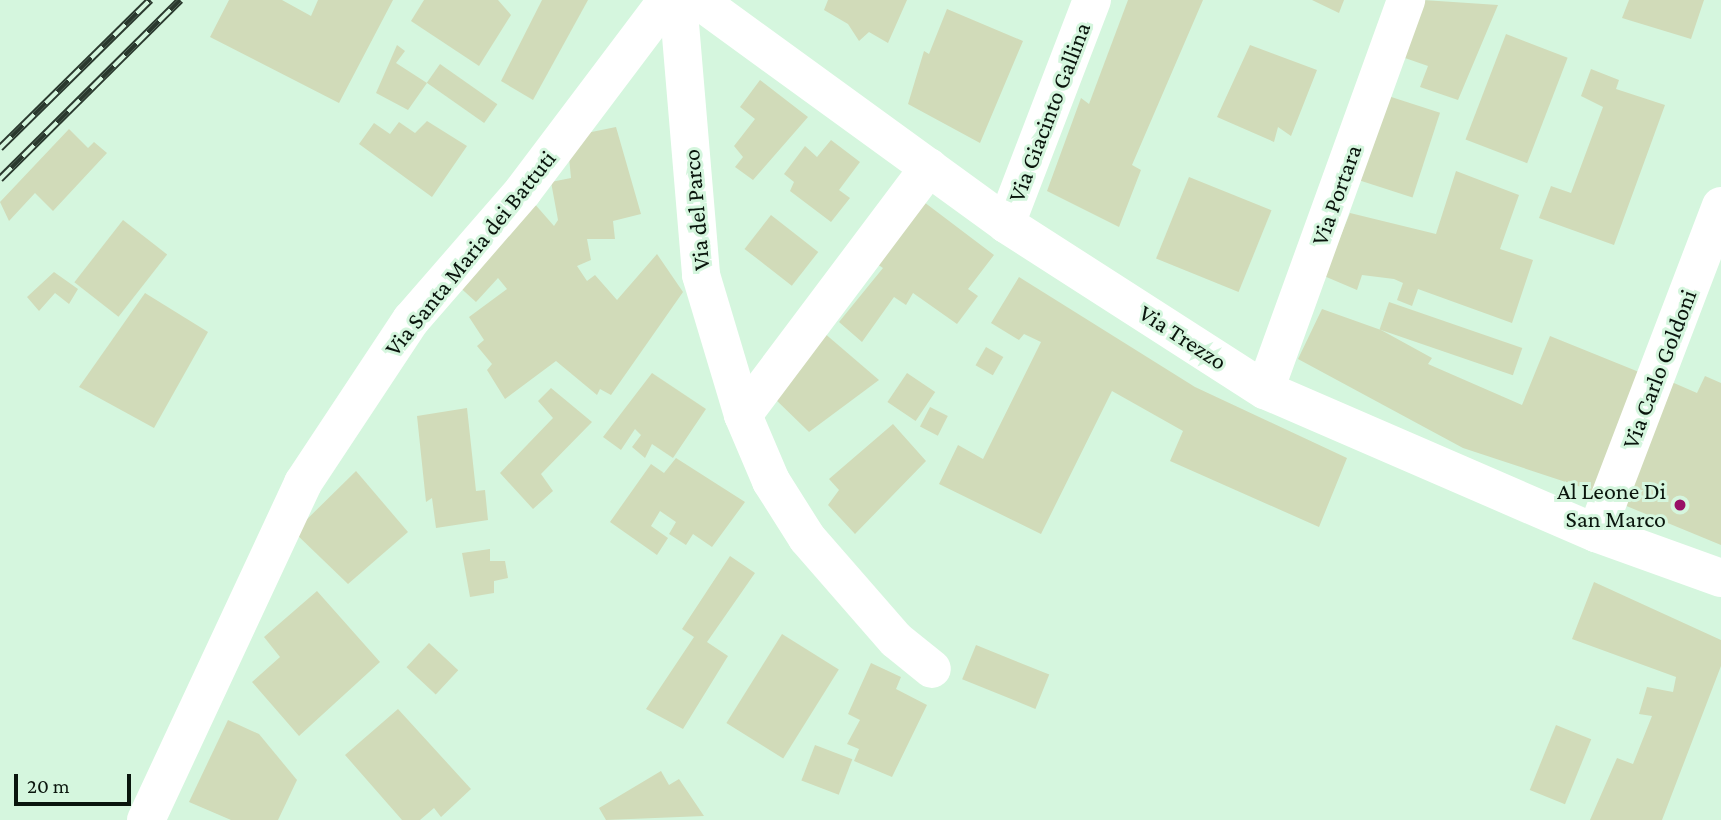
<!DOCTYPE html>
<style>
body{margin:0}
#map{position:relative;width:1721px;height:820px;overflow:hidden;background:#d5f6de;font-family:"Crimson Pro",serif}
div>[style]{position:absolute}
.building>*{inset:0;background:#d1dbb9;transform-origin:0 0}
.street>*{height:38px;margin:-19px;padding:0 19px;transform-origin:19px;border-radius:19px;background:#fff}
.rail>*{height:8px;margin-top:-4px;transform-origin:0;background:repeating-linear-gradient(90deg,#d5f6de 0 16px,#2a392e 0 32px);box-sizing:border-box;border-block:2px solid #2a392e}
.dots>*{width:19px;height:19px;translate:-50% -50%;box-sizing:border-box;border:4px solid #d5f6de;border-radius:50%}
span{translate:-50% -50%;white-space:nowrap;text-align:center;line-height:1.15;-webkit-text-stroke:6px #d5f6de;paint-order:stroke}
.street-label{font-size:24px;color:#0a150d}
.poi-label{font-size:24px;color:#0a150d}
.right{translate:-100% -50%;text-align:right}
.scale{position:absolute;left:14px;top:774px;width:117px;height:32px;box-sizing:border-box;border:4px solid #0a150d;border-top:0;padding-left:9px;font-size:21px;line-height:24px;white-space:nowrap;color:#0a150d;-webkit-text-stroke:5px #d5f6de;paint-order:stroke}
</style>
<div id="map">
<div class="building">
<i style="clip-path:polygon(229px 0,282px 0,311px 16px,318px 0,393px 0,339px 103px,210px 37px)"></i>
<i style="clip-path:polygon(424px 0,498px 0,511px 15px,479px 66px,411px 21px)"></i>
<i style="clip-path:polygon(542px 0,588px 0,533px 100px,501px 81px)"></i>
<i style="clip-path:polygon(828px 0,907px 0,888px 43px,869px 32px,859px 41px,848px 24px,824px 10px)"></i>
<i style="clip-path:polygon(1128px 0,1203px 0,1132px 165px,1141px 170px,1119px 227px,1047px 191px,1081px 98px,1089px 104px)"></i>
<i style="clip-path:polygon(1312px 0,1344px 0,1339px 13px)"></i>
<i style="clip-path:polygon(1423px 0,1498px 5px,1458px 100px,1420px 87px,1428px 66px,1405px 58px)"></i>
<i style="clip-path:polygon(1629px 0,1704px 0,1691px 39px,1622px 18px)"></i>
<i style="clip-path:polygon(947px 9px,1023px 41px,980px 143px,908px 104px,924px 51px,929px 54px)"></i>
<i style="left:1506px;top:34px;width:66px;height:113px;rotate:21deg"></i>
<i style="clip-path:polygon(397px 45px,405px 51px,396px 63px,427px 83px,408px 110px,376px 93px)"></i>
<i style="clip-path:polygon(1250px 45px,1317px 70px,1291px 136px,1278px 127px,1274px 142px,1217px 117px)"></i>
<i style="left:440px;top:64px;width:70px;height:23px;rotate:35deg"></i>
<i style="clip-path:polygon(1591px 69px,1619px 80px,1616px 89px,1665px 105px,1614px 245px,1539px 218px,1551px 186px,1571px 193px,1603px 107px,1581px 96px)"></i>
<i style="clip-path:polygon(760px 80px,808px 117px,753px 180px,735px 167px,743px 157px,734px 146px,755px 119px,740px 107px)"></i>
<i style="left:1382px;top:94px;width:61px;height:89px;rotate:18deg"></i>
<i style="clip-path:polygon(427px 121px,467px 146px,432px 197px,359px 144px,374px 123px,390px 134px,399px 122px,415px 133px)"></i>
<i style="clip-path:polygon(616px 127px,641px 214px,613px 221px,615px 239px,587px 239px,591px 260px,577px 266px,587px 281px,595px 275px,617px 300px,657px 254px,683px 292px,611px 395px,600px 389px,597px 395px,556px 361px,505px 399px,487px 370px,492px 364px,477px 346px,484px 340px,469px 317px,507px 289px,498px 278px,476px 302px,454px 282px,526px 194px,554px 226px,558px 220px,551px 182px,571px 178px,567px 137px)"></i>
<i style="clip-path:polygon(69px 129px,88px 148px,94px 142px,107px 153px,53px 211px,35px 193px,9px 221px,0 202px)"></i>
<i style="clip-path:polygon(831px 140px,860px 162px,839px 190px,850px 198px,831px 222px,790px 191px,794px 182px,784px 174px,805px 146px,817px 157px)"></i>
<i style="clip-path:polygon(1456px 171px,1519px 195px,1500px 249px,1533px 260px,1512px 323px,1418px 289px,1412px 306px,1397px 300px,1403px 283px,1394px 279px,1362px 275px,1357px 290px,1324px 276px,1350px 213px,1436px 234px)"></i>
<i style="left:1189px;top:177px;width:89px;height:88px;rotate:22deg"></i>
<i style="clip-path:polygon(920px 199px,994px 255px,968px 289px,978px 296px,957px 324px,913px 293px,906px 305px,894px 297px,862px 342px,839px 322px,883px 268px,874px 262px)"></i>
<i style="left:771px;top:215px;width:60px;height:43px;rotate:38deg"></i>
<i style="left:123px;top:220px;width:56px;height:79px;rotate:38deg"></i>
<i style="clip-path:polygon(54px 272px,78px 289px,69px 304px,55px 293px,39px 311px,27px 297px)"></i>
<i style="clip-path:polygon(1019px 277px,1195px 387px,1347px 458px,1319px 527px,1170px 461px,1183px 431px,1112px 391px,1041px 534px,939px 484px,958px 445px,983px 459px,1041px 342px,1024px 334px,1019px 340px,991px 323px)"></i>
<i style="clip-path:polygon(145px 293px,208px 332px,154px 428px,79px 387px)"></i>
<i style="left:1389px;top:302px;width:141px;height:29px;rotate:19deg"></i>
<i style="clip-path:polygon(1322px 309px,1381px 330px,1432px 358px,1428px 364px,1522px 405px,1550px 336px,1639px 372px,1593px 491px,1463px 448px,1298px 359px)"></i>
<i style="clip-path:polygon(823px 332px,879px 380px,809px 432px,771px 395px)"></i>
<i style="left:986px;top:347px;width:20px;height:21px;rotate:30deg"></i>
<i style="clip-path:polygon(652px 373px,706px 409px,673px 458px,652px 444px,645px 458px,632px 447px,641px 435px,635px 429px,621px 450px,603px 437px)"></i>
<i style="left:907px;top:373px;width:34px;height:35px;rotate:34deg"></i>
<i style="clip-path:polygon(1705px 376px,1721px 383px,1721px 545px,1624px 505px,1667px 380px,1697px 393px)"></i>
<i style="clip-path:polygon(551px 388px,592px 422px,541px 474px,553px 491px,533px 509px,500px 473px,553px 418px,538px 401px)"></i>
<i style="left:930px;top:407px;width:20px;height:22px;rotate:27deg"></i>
<i style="clip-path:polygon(467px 408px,476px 491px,485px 490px,488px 520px,436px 528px,432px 498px,426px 502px,417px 416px)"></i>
<i style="clip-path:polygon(893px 424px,926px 461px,855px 534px,828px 505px,839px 490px,829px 479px)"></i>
<i style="clip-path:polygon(676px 458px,745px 502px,712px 547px,693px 534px,686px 545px,669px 534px,676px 522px,660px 511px,651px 526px,668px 538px,657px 555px,610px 522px,651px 464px,664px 473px)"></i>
<i style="clip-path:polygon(356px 471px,408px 532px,348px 584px,294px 532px)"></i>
<i style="clip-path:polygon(490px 549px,490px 561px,505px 561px,508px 578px,494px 581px,494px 593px,470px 597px,462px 553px)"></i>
<i style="clip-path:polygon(730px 556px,755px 573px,707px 642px,728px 656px,683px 729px,646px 709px,694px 637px,682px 629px)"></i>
<i style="clip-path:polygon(1594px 582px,1721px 640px,1721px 666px,1662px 820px,1590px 820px,1617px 758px,1633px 764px,1652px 716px,1639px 714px,1647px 687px,1673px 692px,1676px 677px,1572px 639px)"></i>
<i style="clip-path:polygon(317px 591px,380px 662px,299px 736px,252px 682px,280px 657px,264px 637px)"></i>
<i style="left:782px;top:634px;width:67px;height:105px;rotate:32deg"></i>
<i style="left:429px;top:643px;width:40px;height:33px;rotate:43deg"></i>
<i style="left:976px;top:645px;width:79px;height:37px;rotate:22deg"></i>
<i style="clip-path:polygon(871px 663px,901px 677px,896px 689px,927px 705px,892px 777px,854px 761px,859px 749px,847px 744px,860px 720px,848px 714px)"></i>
<i style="clip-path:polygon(398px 709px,471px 789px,441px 817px,434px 808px,420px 820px,402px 820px,345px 755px)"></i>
<i style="clip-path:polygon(228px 720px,259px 734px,297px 780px,278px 820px,231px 820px,189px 802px)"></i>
<i style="left:1556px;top:725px;width:38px;height:70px;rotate:22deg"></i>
<i style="left:815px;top:745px;width:40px;height:38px;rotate:21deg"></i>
<i style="clip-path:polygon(661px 771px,669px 785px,679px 779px,704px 816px,606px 820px,599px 808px)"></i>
</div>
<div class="street">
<i style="left:678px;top:0;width:276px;rotate:85.2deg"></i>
<i style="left:701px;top:275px;width:146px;rotate:73.3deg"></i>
<i style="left:743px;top:415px;width:72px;rotate:67deg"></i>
<i style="left:771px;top:481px;width:67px;rotate:57.7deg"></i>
<i style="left:807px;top:538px;width:135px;rotate:48.9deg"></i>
<i style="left:896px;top:640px;width:46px;rotate:38.9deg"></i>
<i style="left:698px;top:0;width:381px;rotate:36deg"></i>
<i style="left:1006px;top:224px;width:308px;rotate:32.7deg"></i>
<i style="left:1265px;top:390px;width:361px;rotate:23.4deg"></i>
<i style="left:1596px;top:533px;width:133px;rotate:19.8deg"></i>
<i style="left:1006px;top:224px;width:240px;rotate:-69deg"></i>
<i style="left:1265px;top:390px;width:415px;rotate:-70.1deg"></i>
<i style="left:743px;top:415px;width:310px;rotate:-53.1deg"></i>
<i style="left:1596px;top:533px;width:350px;rotate:-69.1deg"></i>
<i style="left:146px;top:820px;width:372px;rotate:-65deg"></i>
<i style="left:303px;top:483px;width:196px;rotate:-56.5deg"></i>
<i style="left:411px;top:320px;width:171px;rotate:-49deg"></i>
<i style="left:523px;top:191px;width:239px;rotate:-53deg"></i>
</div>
<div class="rail">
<i style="left:0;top:148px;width:211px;rotate:-44.6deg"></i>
<i style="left:0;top:179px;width:254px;rotate:-44.8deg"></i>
</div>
<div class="dots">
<i style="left:1680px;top:505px;background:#981167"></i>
</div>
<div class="street-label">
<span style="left:1049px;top:112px;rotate:-69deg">Via Giacinto Gallina</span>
<span style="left:1336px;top:195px;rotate:-70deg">Via Portara</span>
<span style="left:696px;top:210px;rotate:-95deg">Via del Parco</span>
<span style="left:470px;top:253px;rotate:-51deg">Via Santa Maria dei Battuti</span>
<span style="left:1183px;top:337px;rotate:33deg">Via Trezzo</span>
<span style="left:1659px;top:369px;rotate:-69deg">Via Carlo Goldoni</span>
</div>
<div class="poi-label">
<span class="right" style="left:1666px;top:505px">Al Leone Di<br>San Marco</span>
</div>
<div class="scale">20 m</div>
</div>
